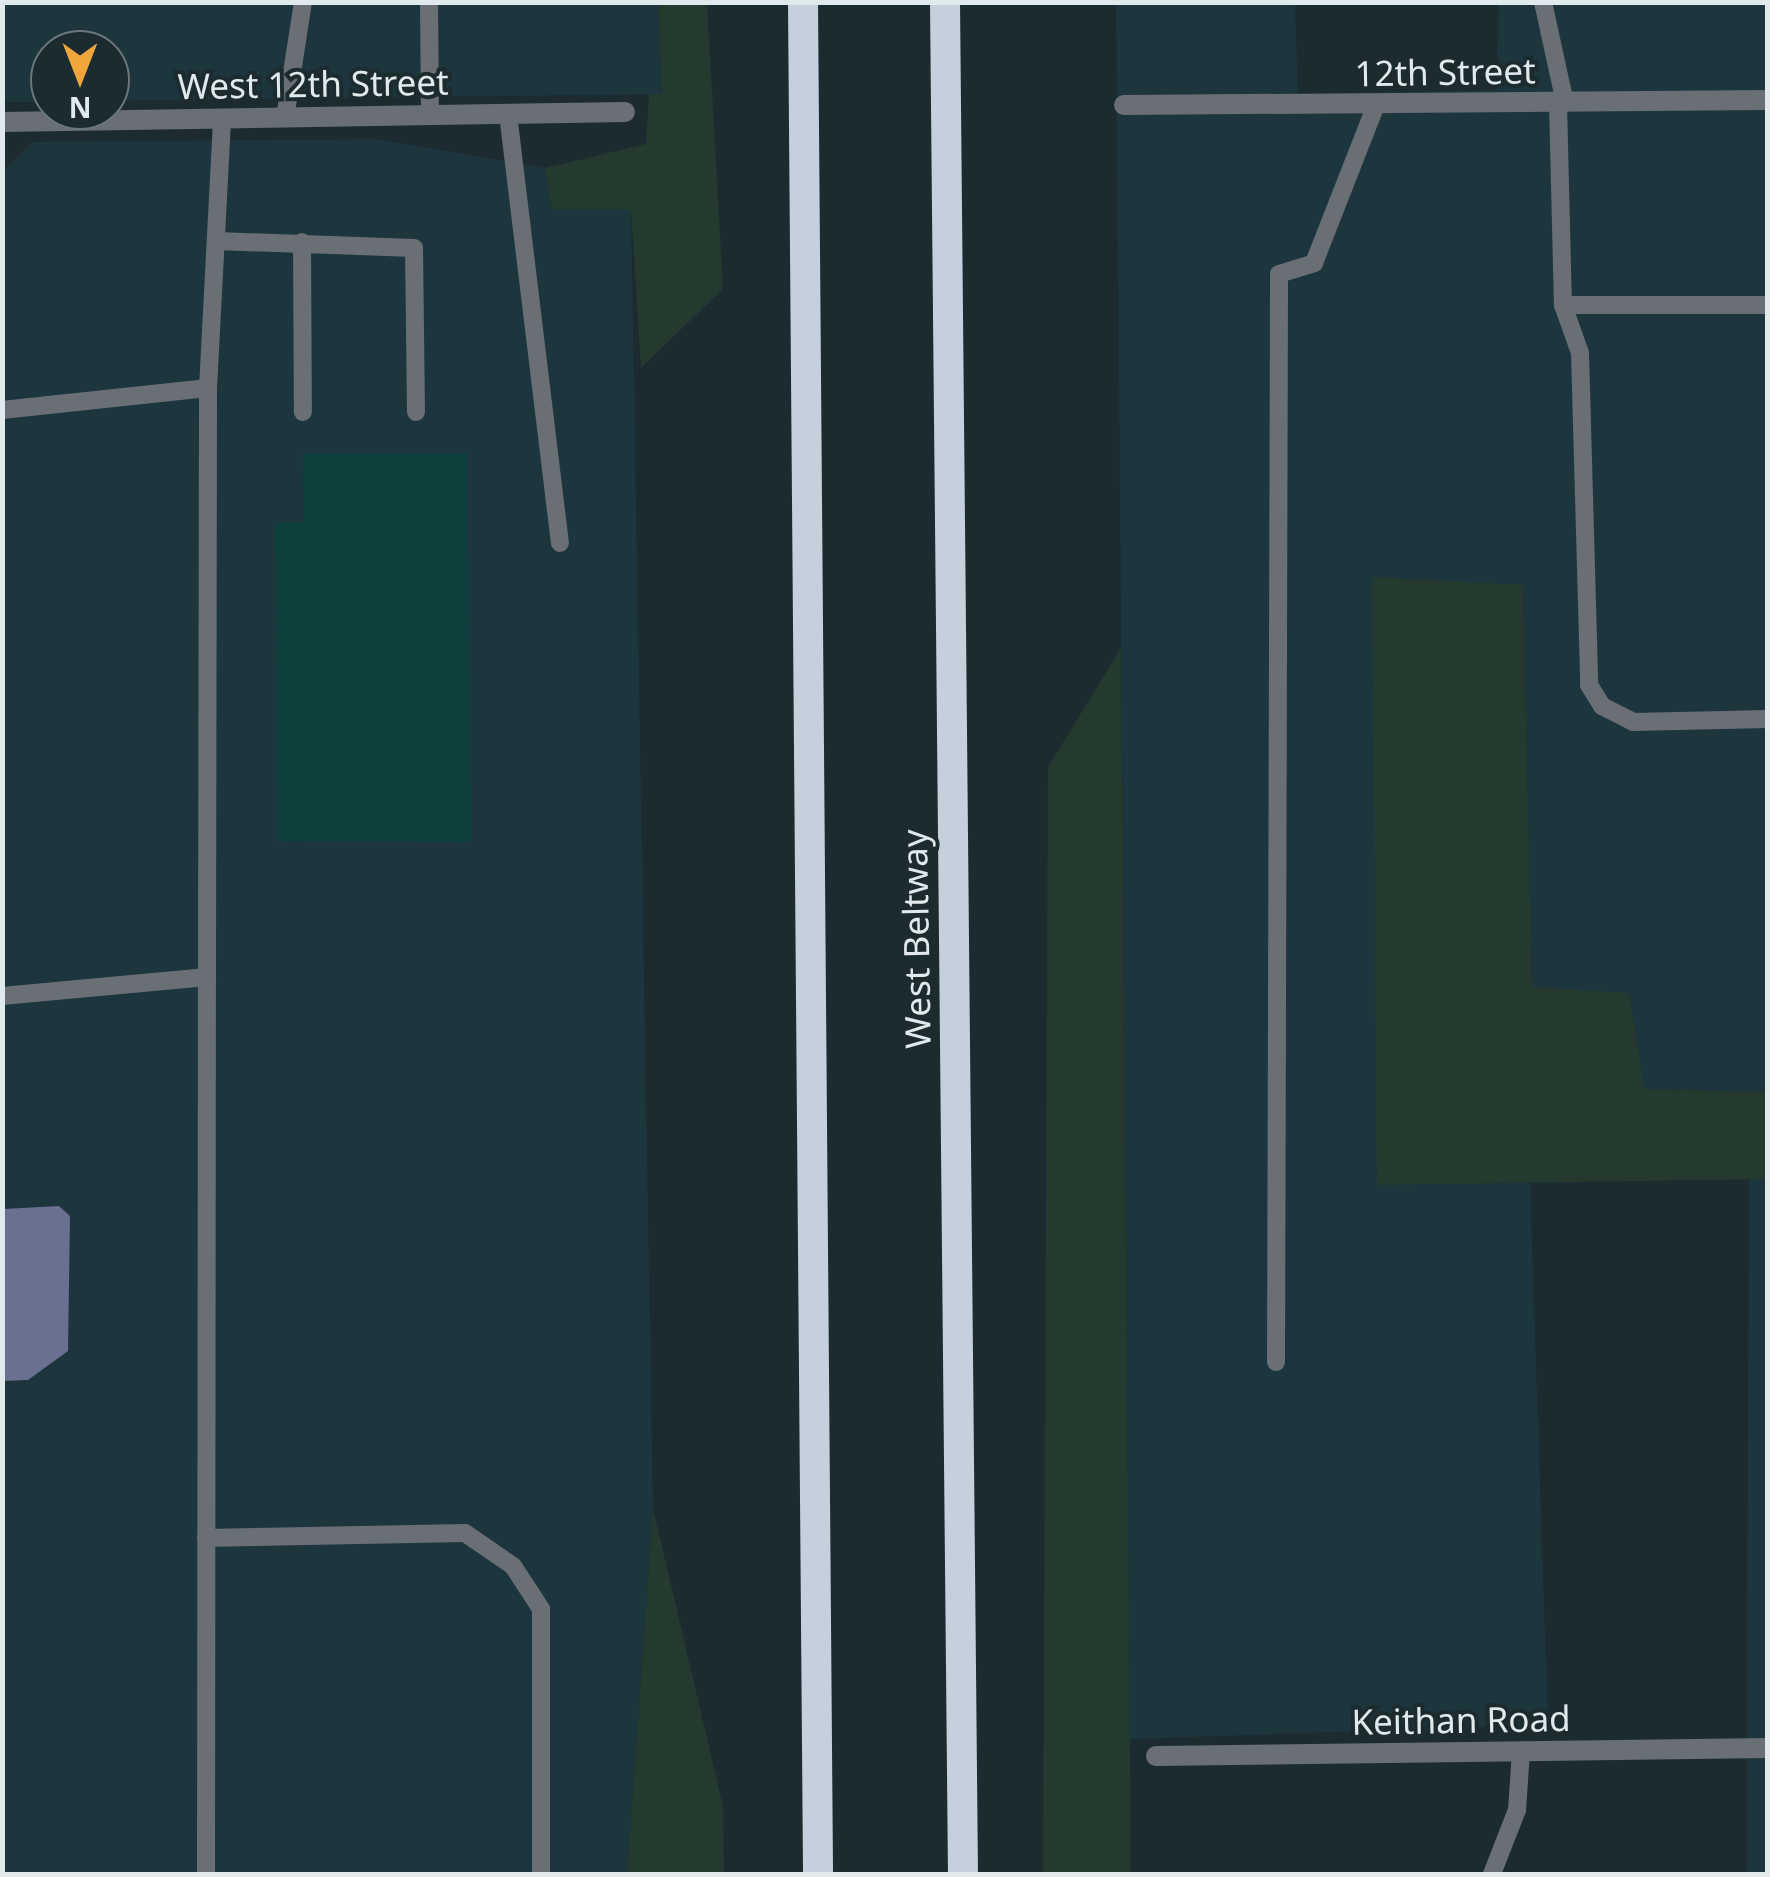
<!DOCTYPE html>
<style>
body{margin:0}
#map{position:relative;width:1770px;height:1877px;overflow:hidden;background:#1c2b30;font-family:"Noto Sans",sans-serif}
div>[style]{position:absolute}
.built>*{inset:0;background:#1d353c}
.green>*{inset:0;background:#243a2e}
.water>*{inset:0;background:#6a7091}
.building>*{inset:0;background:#0d403d}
.lane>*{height:18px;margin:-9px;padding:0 9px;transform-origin:9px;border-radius:9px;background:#696f74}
.street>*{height:20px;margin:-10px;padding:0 10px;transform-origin:10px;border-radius:10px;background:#696f74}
.highway>*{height:30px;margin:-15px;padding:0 15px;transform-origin:15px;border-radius:15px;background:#c4d1dd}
span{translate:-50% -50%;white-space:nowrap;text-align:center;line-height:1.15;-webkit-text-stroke:8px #1c2b30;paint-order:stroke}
.street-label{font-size:35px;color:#e0e9ec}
.frame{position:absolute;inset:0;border:5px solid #e0e9ec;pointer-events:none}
.north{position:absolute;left:30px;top:30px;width:100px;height:100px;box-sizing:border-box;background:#1c2b30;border:2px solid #6a777b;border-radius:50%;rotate:180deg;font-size:28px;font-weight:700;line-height:40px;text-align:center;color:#e0e9ec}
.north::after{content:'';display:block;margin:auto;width:35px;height:45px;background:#efa73d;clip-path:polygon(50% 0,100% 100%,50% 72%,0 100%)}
</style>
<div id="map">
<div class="built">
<i style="clip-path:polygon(2px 3px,658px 3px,662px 94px,110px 101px,110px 50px,50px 50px,50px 102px,3px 102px)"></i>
<i style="clip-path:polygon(1116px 3px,1295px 3px,1298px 94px,1497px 90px,1498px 3px,1767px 3px,1767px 1092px,1643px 1089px,1532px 987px,1523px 586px,1377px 1184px,1530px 1183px,1548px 1725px,1130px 1739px)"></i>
<i style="clip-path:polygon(377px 139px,545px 168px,552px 209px,631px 210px,653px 1508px,627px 1874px,3px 1874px,2px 1382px,28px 1380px,58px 1206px,3px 1209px,3px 171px,32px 142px)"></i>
<i style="clip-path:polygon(1749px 1179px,1767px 1179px,1767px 1874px,1746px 1874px)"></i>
</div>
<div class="green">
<i style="clip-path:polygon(658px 3px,707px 3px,723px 289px,641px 368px,631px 210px,552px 209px,545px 168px,646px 144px,649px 94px,662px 94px)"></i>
<i style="clip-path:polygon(1372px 577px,1523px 585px,1532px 987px,1629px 993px,1644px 1089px,1767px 1092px,1767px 1179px,1377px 1185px)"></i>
<i style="clip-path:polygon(1121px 648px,1131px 1874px,1043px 1874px,1048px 767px)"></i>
<i style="clip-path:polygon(653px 1508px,723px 1806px,724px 1874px,627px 1874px)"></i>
</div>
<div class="water">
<i style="clip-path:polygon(59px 1206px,70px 1216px,68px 1351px,28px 1380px,3px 1381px,3px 1209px)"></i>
</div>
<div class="building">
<i style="clip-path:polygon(466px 453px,471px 842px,277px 841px,275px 523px,304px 523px,303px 454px)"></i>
</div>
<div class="lane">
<i style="left:429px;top:2px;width:113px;rotate:89.5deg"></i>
<i style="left:1543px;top:2px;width:103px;rotate:77.7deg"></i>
<i style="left:1558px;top:103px;width:202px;rotate:88.6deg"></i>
<i style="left:1563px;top:305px;width:205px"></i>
<i style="left:508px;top:114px;width:432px;rotate:83.1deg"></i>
<i style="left:285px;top:118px;width:117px;rotate:-81.2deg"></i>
<i style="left:216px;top:241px;width:198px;rotate:2deg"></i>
<i style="left:414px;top:248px;width:164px;rotate:89.3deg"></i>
<i style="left:302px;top:242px;width:170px;rotate:89.7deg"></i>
<i style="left:1563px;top:305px;width:51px;rotate:70.5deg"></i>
<i style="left:1580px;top:353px;width:332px;rotate:88.4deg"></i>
<i style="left:1589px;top:685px;width:25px;rotate:58deg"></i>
<i style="left:1602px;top:706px;width:35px;rotate:27deg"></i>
<i style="left:1633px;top:722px;width:135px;rotate:-1.3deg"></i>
<i style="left:2px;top:410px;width:207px;rotate:-6.1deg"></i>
<i style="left:2px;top:996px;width:206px;rotate:-5.3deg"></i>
<i style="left:207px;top:977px;width:589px;rotate:-89.9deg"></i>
<i style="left:208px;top:388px;width:270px;rotate:-87deg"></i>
<i style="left:1276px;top:1362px;width:1088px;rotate:-89.84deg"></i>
<i style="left:1279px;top:274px;width:37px;rotate:-17deg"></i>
<i style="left:1314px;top:263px;width:170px;rotate:-68.6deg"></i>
<i style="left:206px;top:1538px;width:259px;rotate:-1.1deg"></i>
<i style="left:465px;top:1533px;width:58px;rotate:34.5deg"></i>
<i style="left:513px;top:1566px;width:51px;rotate:56.9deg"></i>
<i style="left:541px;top:1609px;width:265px;rotate:90deg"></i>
<i style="left:206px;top:1874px;width:897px;rotate:-89.94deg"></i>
<i style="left:1492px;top:1874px;width:69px;rotate:-68.7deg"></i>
<i style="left:1517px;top:1810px;width:59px;rotate:-86.1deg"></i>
</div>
<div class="street">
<i style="left:1124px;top:105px;width:644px;rotate:-0.44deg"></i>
<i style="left:2px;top:122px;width:623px;rotate:-0.92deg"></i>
<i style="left:1156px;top:1756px;width:612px;rotate:-0.75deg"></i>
</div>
<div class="highway">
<i style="left:803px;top:2px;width:1872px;rotate:89.54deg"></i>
<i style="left:945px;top:2px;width:1872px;rotate:89.45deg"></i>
</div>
<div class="street-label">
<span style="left:1445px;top:72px;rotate:-1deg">12th Street</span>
<span style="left:313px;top:84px;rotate:-1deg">West 12th Street</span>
<span style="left:916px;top:939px;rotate:-91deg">West Beltway</span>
<span style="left:1461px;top:1720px;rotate:-1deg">Keithan Road</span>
</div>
<div class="frame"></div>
<div class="north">N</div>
</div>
